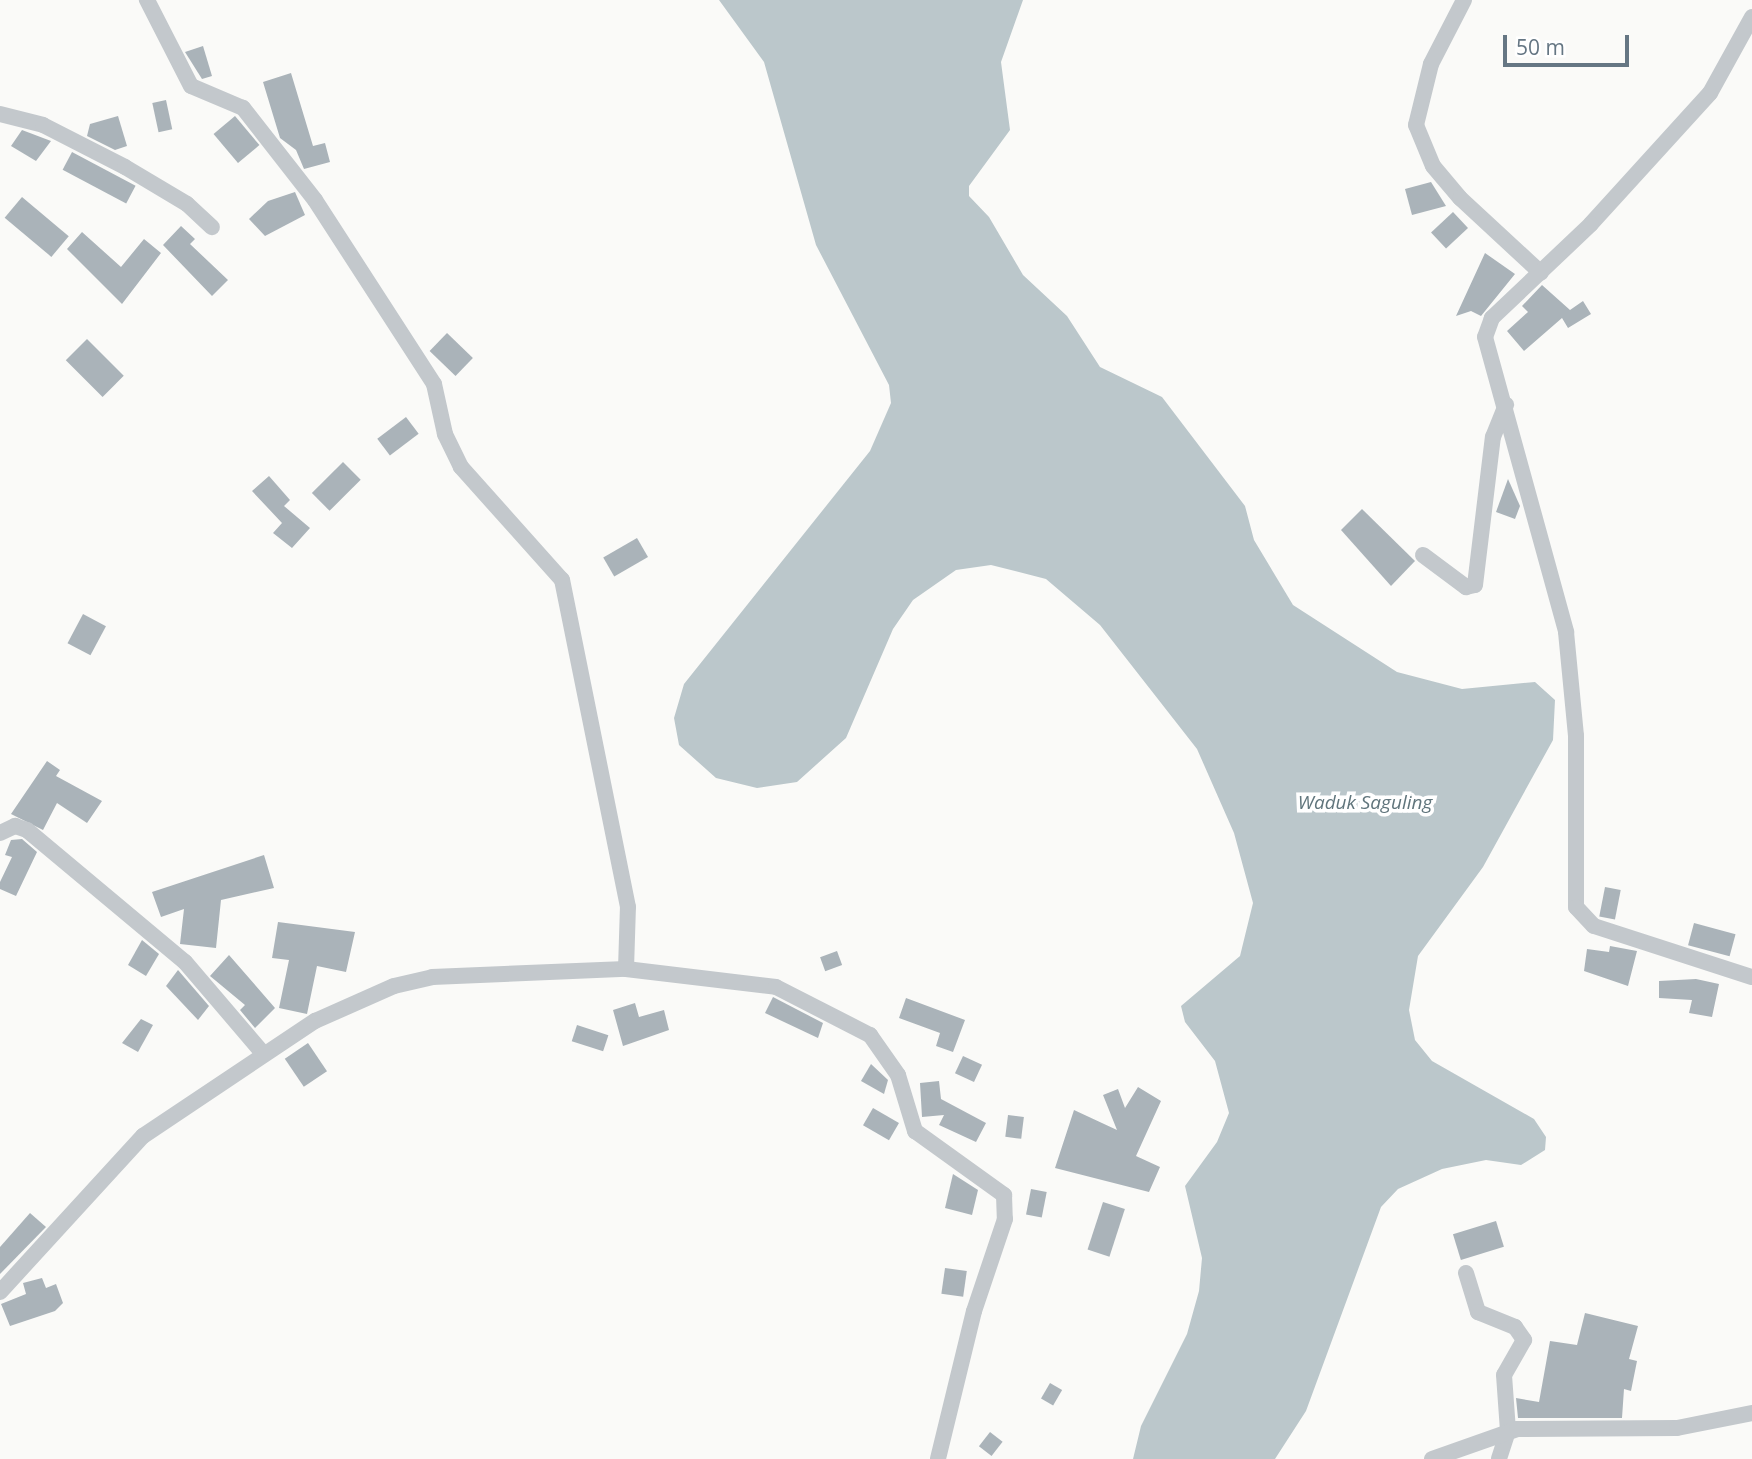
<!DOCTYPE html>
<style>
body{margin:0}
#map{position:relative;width:1752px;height:1459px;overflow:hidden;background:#fafaf8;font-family:"Open Sans",sans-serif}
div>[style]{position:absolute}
.water>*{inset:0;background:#bbc7cb}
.building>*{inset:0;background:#aab3b9;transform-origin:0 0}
.minor>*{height:16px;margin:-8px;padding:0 8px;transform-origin:8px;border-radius:8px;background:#c3c8cc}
span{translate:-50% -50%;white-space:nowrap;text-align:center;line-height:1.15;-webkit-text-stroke:7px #fff;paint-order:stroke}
.water-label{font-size:19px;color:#60757c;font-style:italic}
.scale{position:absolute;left:1503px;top:35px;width:126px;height:32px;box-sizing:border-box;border:4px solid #657683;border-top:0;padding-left:9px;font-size:21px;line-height:24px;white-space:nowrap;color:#657683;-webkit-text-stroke:5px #fff;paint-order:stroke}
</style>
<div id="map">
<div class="water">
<i style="clip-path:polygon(719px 0,1023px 0,1001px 62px,1010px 130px,969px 186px,969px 196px,989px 217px,1023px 275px,1067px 316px,1100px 367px,1162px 397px,1245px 506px,1254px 540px,1293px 605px,1397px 672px,1462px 689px,1535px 682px,1555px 700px,1553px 740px,1483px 867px,1418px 956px,1409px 1010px,1415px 1040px,1432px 1061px,1534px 1119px,1546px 1137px,1545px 1150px,1521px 1165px,1486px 1160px,1442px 1169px,1398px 1189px,1381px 1207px,1306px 1411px,1275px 1459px,1133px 1459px,1141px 1426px,1187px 1334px,1199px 1291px,1202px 1258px,1185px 1186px,1217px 1142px,1229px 1113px,1215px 1061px,1185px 1022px,1181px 1006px,1240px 956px,1253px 903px,1234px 833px,1197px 749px,1100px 625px,1046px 579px,991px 565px,956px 570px,913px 600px,893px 629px,846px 738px,797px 782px,757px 788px,716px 778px,679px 745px,674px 718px,684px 684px,870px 451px,891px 403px,889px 385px,816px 245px,764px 62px)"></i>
</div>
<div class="building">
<i style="clip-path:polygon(203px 46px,212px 76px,202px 79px,185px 52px)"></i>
<i style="clip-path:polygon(291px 73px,313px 146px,325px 143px,330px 162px,304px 169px,296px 150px,280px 138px,263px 82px)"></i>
<i style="left:166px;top:100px;width:30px;height:14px;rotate:78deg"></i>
<i style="clip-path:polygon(118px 116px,127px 146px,115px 150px,87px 136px,90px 124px)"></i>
<i style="left:235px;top:116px;width:38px;height:28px;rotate:50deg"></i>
<i style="clip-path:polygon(22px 130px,51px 141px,36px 161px,11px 146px)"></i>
<i style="left:72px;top:152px;width:72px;height:20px;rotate:28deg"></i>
<i style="clip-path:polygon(1431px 182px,1446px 206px,1412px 215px,1405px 189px)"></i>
<i style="clip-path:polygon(295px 192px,305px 215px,265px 236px,249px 219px,268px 201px)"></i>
<i style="left:22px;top:197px;width:61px;height:27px;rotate:40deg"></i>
<i style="left:1453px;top:212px;width:22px;height:30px;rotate:47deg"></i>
<i style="clip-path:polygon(181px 226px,195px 239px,190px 244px,228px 280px,212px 296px,163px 245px)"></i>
<i style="clip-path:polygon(82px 232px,121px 267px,144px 239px,161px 253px,122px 304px,67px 249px)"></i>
<i style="clip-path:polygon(1485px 253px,1515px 274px,1481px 316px,1471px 311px,1456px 316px)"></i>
<i style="clip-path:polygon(1542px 285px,1570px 310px,1583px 301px,1591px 314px,1568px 328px,1562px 318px,1524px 351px,1507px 331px,1528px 312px,1522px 306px)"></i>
<i style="left:447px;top:333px;width:36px;height:25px;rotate:44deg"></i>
<i style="left:87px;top:339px;width:52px;height:30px;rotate:45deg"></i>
<i style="left:406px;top:417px;width:21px;height:36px;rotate:53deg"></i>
<i style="left:343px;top:462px;width:25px;height:44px;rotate:45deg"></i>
<i style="clip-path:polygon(269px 476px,290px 500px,284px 506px,310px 528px,292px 548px,273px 533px,282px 523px,252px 491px)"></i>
<i style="clip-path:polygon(1508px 479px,1520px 506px,1515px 519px,1496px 512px)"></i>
<i style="clip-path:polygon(1362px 509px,1415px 561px,1391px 586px,1341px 530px)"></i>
<i style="left:637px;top:538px;width:22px;height:39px;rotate:60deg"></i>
<i style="left:83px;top:614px;width:26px;height:33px;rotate:28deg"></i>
<i style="clip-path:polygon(47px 761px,60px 770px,56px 776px,102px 801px,87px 823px,57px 803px,43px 830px,11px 814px)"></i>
<i style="clip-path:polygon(22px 839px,37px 852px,16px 896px,0 889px,0 882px,12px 857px,5px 855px,11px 840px)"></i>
<i style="clip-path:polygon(264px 855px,274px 888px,221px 900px,216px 948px,180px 944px,184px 909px,161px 917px,152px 892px)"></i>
<i style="left:1605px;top:887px;width:16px;height:30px;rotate:11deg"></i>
<i style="clip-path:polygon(278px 922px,355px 932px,346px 972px,317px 966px,307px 1014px,279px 1008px,289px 960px,272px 958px)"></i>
<i style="left:1694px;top:923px;width:43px;height:23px;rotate:15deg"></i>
<i style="clip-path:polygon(142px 940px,159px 954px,146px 976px,128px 965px)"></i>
<i style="clip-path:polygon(1610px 946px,1637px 951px,1628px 986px,1584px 971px,1587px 949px,1609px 952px)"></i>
<i style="left:837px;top:951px;width:15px;height:18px;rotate:70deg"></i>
<i style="clip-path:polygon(229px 955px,275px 1008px,255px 1028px,240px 1010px,245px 1005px,210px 976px)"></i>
<i style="clip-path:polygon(178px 970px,209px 1006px,198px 1020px,166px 986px)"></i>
<i style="clip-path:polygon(1696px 979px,1719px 984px,1712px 1017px,1689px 1013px,1692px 1000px,1659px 998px,1659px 981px)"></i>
<i style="clip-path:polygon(773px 997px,823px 1023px,818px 1038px,765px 1013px)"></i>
<i style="clip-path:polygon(906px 998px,965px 1020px,953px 1052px,936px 1046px,940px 1033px,899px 1018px)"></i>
<i style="clip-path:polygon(635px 1003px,639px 1017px,664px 1010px,669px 1030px,623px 1046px,613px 1010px)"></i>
<i style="clip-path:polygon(141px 1019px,153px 1025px,138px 1052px,122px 1043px)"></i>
<i style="left:577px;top:1025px;width:33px;height:17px;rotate:18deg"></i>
<i style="left:308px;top:1043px;width:34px;height:28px;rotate:56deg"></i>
<i style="left:963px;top:1056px;width:21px;height:19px;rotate:25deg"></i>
<i style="clip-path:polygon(871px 1064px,888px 1080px,884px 1094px,861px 1081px)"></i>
<i style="clip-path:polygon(939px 1081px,941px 1099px,986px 1123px,976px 1142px,939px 1125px,944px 1115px,922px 1117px,920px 1083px)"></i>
<i style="clip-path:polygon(1138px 1087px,1161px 1101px,1136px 1156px,1160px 1167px,1149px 1192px,1055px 1168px,1074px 1110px,1117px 1130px,1103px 1095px,1118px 1089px,1125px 1108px)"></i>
<i style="left:873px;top:1108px;width:30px;height:20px;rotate:30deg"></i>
<i style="left:1008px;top:1115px;width:16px;height:22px;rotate:7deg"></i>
<i style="clip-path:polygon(953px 1174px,978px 1190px,972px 1215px,945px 1208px)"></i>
<i style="left:1031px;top:1189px;width:16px;height:26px;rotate:11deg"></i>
<i style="left:1103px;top:1202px;width:23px;height:50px;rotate:18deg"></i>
<i style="clip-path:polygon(30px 1213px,46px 1227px,0 1274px,0 1247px)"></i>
<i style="left:1496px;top:1221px;width:27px;height:45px;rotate:73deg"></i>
<i style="left:945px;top:1268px;width:22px;height:26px;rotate:8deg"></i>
<i style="clip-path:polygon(42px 1278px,46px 1288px,56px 1284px,63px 1303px,55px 1311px,10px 1326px,1px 1304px,26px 1294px,23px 1283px)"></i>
<i style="clip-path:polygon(1585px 1313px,1638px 1326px,1629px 1359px,1637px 1361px,1631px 1391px,1624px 1389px,1622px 1418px,1518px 1418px,1516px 1398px,1539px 1402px,1550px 1341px,1577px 1345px)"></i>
<i style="left:1050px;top:1383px;width:14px;height:18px;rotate:30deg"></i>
<i style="left:990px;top:1432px;width:16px;height:18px;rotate:38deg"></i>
</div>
<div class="minor">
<i style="left:1464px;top:0;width:72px;rotate:117.3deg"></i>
<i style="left:1431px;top:64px;width:63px;rotate:103.8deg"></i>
<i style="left:1416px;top:125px;width:44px;rotate:67.5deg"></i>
<i style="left:1433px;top:166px;width:42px;rotate:49.8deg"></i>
<i style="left:1460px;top:198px;width:110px;rotate:42.8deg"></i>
<i style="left:1752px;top:17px;width:87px;rotate:118.9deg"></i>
<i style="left:1710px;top:93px;width:177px;rotate:132.3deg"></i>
<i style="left:1591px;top:224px;width:137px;rotate:136.5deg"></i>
<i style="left:1492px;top:318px;width:20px;rotate:110deg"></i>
<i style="left:1485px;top:337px;width:306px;rotate:74.6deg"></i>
<i style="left:1566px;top:632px;width:104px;rotate:84.5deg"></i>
<i style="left:1576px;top:736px;width:171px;rotate:90deg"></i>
<i style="left:1576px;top:907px;width:26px;rotate:47deg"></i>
<i style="left:1594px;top:926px;width:166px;rotate:17.9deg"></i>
<i style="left:0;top:114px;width:44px;rotate:14.3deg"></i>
<i style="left:43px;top:125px;width:92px;rotate:27.1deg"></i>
<i style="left:125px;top:167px;width:72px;rotate:30.8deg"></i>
<i style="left:187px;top:204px;width:34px;rotate:43deg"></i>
<i style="left:1423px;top:555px;width:54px;rotate:36.7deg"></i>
<i style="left:1466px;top:587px;width:9px;rotate:-13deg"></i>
<i style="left:1475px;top:585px;width:149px;rotate:-83.1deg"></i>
<i style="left:1493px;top:437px;width:35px;rotate:-68deg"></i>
<i style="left:0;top:833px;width:17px;rotate:-25deg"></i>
<i style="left:15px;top:826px;width:13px;rotate:18deg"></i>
<i style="left:27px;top:830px;width:206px;rotate:39.9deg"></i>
<i style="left:185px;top:962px;width:117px;rotate:49.5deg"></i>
<i style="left:626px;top:969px;width:151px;rotate:6.8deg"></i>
<i style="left:776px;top:987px;width:106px;rotate:27.1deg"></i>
<i style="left:870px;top:1035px;width:49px;rotate:55deg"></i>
<i style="left:898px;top:1075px;width:59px;rotate:73.1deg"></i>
<i style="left:915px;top:1131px;width:110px;rotate:35.7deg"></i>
<i style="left:1004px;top:1195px;width:24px;rotate:88deg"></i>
<i style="left:1005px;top:1219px;width:97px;rotate:108.6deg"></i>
<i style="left:974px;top:1311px;width:152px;rotate:103.7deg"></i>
<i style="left:1466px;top:1273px;width:41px;rotate:72.9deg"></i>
<i style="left:1478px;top:1312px;width:40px;rotate:22deg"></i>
<i style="left:1515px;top:1327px;width:16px;rotate:55deg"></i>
<i style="left:1524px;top:1340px;width:40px;rotate:119.7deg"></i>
<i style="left:1504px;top:1375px;width:56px;rotate:85.9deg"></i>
<i style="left:1508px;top:1431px;width:29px;rotate:108deg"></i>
<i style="left:0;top:1292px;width:212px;rotate:-47.5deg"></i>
<i style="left:143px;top:1136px;width:207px;rotate:-33.8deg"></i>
<i style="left:315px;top:1021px;width:86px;rotate:-23.9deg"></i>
<i style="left:394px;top:986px;width:39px;rotate:-13deg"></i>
<i style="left:432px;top:977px;width:194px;rotate:-2.4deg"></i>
<i style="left:626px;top:969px;width:62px;rotate:-88.2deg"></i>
<i style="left:628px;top:907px;width:334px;rotate:-101.4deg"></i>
<i style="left:562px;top:580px;width:152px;rotate:-131.8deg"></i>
<i style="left:461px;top:467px;width:37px;rotate:-116deg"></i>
<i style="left:445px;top:434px;width:51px;rotate:-102.4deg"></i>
<i style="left:434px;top:384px;width:219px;rotate:-122.9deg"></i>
<i style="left:315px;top:200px;width:117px;rotate:-128deg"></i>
<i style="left:243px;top:108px;width:56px;rotate:-157.1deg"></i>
<i style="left:191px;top:86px;width:97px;rotate:-117.1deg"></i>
<i style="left:1432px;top:1459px;width:90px;rotate:-19.4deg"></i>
<i style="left:1517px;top:1429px;width:160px;rotate:-0.4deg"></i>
<i style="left:1677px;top:1428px;width:76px;rotate:-11.3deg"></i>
</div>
<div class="water-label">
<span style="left:1365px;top:803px">Waduk Saguling</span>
</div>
<div class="scale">50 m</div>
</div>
